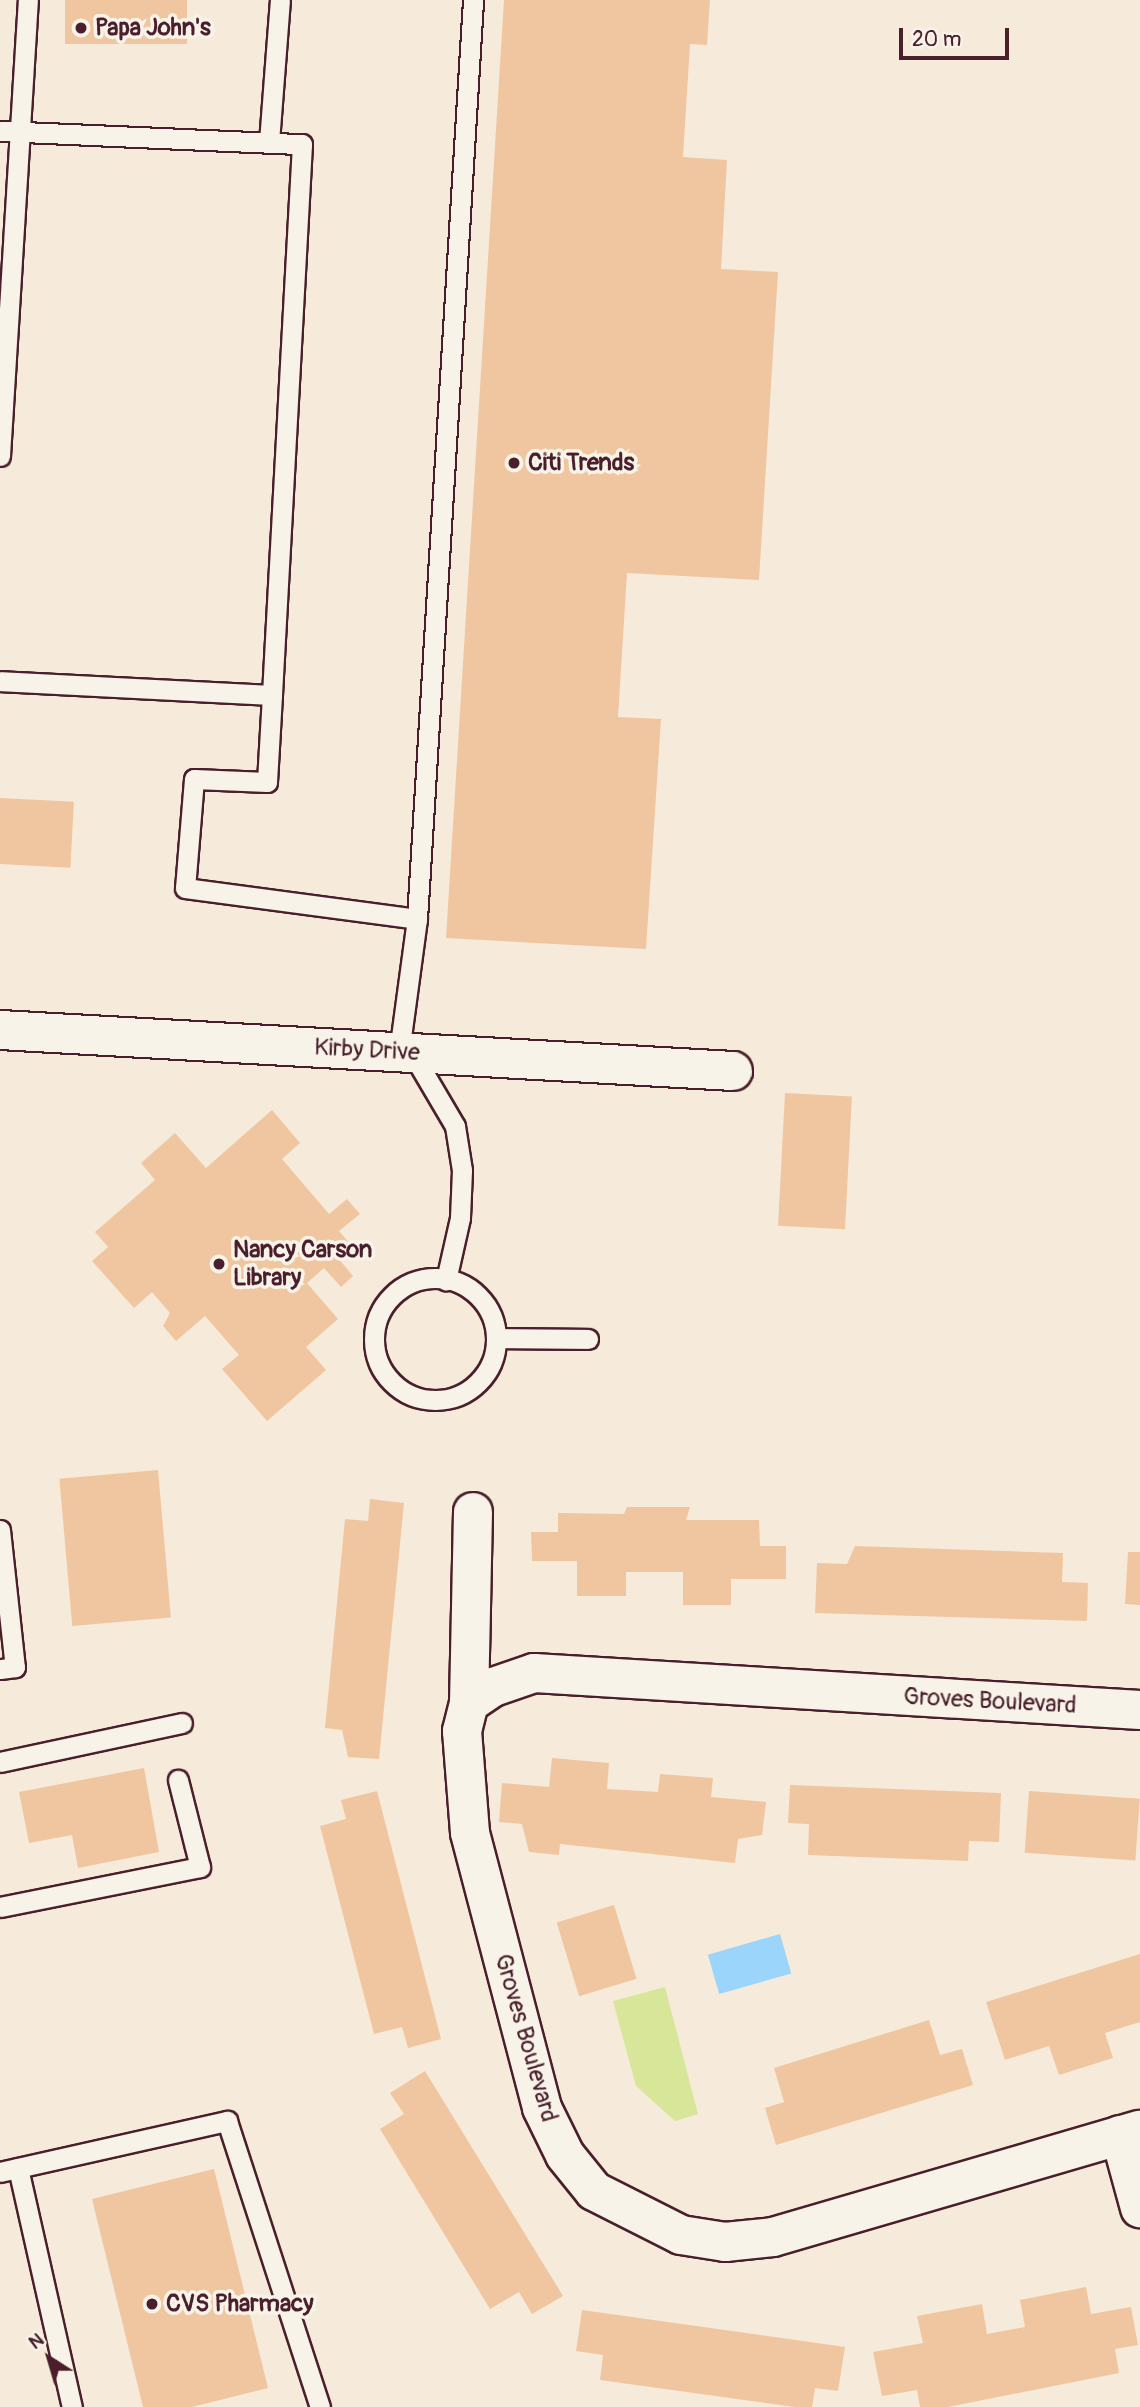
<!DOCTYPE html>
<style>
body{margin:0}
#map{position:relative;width:1140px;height:2407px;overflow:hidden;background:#f6eada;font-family:Pangolin,sans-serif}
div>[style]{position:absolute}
.green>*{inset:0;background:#d8e699}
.water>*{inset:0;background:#9bd5fb;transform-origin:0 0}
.building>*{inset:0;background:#f0c6a0;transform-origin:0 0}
.roads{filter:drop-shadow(2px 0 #4a1f2b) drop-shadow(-2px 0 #4a1f2b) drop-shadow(0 2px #4a1f2b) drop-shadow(0 -2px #4a1f2b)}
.lane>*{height:19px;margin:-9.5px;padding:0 9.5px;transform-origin:9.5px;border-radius:9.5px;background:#f7f3e8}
.lane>.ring{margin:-9.5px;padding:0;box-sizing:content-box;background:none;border:19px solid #f7f3e8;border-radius:50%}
.street>*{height:38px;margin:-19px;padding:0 19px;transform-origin:19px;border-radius:19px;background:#f7f3e8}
.dots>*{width:19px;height:19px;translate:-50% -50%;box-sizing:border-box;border:4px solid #f7f3e8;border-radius:50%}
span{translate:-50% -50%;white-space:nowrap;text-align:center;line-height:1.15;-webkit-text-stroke:7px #f7f3e8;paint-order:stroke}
.poi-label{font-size:24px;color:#4a1f2b;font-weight:700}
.left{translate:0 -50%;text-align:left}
.street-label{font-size:24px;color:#4a1f2b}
.north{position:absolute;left:14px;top:2323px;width:70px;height:70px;-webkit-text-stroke:5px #f7f3e8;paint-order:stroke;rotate:323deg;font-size:19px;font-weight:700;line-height:28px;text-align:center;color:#4a1f2b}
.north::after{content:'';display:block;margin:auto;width:24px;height:32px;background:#4a1f2b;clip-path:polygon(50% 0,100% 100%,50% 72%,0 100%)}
.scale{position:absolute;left:899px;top:28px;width:110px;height:32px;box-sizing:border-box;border:4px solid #4a1f2b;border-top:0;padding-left:9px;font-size:21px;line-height:24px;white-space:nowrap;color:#4a1f2b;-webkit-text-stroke:5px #f7f3e8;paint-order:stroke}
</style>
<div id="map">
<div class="green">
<i style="clip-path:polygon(665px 1987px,698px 2114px,675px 2121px,636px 2086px,613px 2001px)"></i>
</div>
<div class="water">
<i style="left:780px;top:1934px;width:41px;height:75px;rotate:74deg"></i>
</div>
<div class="building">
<i style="left:65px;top:0;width:122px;height:44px"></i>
<i style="clip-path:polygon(504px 0,710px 0,707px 45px,690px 44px,683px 157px,727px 160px,721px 269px,778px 272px,759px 580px,627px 573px,618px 717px,661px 719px,646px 949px,446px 938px)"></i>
<i style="left:0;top:798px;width:74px;height:66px;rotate:3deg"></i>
<i style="left:785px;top:1093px;width:67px;height:133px;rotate:3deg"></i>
<i style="clip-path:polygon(272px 1110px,300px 1143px,282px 1159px,329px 1214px,347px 1199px,360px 1214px,339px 1231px,352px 1246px,338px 1258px,353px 1276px,341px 1287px,324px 1268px,307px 1283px,338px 1319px,306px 1347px,326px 1370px,267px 1421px,222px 1369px,239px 1355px,205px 1316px,176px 1341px,163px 1326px,170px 1313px,152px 1292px,134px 1308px,92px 1261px,108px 1247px,95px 1232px,155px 1180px,141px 1163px,175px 1133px,206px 1168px)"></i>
<i style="left:158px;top:1470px;width:148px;height:99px;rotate:85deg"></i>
<i style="clip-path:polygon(370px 1499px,404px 1503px,379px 1759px,348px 1757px,342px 1730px,325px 1728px,345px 1519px,368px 1521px)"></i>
<i style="clip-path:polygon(627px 1507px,690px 1507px,686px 1520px,759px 1520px,760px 1546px,786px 1546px,786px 1579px,731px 1579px,731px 1605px,683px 1605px,683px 1572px,626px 1572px,626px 1596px,577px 1596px,577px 1561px,532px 1561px,531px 1532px,558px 1532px,558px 1513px,624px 1514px)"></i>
<i style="clip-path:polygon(855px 1546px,1063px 1553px,1062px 1582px,1088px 1583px,1087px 1621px,815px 1613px,817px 1563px,847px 1564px)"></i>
<i style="clip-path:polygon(1128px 1552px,1140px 1552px,1140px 1605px,1125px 1604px)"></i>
<i style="clip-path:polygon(552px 1758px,609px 1763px,607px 1789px,658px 1792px,660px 1774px,713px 1778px,711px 1797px,766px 1802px,762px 1835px,738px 1839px,735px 1863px,560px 1844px,559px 1855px,529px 1852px,522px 1824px,499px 1822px,502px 1783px,549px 1787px)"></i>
<i style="clip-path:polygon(144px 1768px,159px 1852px,78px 1868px,72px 1835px,29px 1843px,19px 1792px)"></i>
<i style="clip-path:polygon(790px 1785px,1001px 1793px,999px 1842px,969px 1841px,968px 1861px,808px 1855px,809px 1824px,788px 1823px)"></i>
<i style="clip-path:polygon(377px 1791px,441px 2039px,408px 2048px,402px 2027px,374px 2034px,320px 1826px,346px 1819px,341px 1800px)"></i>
<i style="left:1029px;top:1791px;width:111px;height:62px;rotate:4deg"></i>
<i style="left:614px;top:1905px;width:77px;height:60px;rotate:73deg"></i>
<i style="clip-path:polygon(1140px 1954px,1140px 2022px,1105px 2033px,1113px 2058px,1059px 2075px,1049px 2046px,1005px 2060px,986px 2002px)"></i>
<i style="clip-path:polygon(929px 2020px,940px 2055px,962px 2049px,973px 2085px,776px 2145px,765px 2108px,784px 2102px,774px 2068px)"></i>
<i style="clip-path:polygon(425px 2071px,563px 2296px,532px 2314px,519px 2292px,490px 2309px,380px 2129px,404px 2114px,390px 2093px)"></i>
<i style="clip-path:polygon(214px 2169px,268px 2388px,192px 2407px,143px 2407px,92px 2199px)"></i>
<i style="clip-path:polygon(1086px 2287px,1091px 2314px,1131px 2307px,1138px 2345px,1115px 2349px,1119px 2373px,948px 2407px,920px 2407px,917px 2390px,882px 2396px,873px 2352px,923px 2343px,917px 2316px,982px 2304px,987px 2334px,1025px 2327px,1020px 2300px)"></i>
<i style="clip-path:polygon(582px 2310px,845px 2347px,838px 2391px,815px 2388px,812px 2407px,795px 2407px,600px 2380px,603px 2355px,576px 2351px)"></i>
</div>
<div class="roads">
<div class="lane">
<i style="left:0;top:131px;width:302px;rotate:2.5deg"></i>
<i style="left:302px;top:144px;width:552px;rotate:93.12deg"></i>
<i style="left:272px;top:695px;width:272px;rotate:-177.1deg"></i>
<i style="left:269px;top:142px;width:142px;rotate:-85.6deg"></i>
<i style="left:0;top:456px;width:457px;rotate:-86.5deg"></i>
<i style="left:272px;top:695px;width:87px;rotate:93.3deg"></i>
<i style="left:267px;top:782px;width:73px;rotate:-177.6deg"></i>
<i style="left:194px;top:779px;width:109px;rotate:94.7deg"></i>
<i style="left:185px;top:888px;width:234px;rotate:7.6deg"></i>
<i style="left:417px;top:919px;width:921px;rotate:-86.51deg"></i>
<i style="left:399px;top:1052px;width:134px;rotate:-82.3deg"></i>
<i style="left:412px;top:1053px;width:85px;rotate:59.5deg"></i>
<i style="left:455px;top:1126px;width:45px;rotate:81deg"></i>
<i style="left:462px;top:1170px;width:48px;rotate:92.4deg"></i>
<i style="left:460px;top:1218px;width:64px;rotate:102.7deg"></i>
<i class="ring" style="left:374px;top:1278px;width:103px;height:103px"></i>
<i style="left:496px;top:1338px;width:92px;rotate:0.6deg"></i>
<i style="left:0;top:1530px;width:138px;rotate:83.8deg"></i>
<i style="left:15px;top:1667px;width:15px;rotate:172deg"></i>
<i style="left:0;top:1762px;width:186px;rotate:-12.1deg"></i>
<i style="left:0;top:1907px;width:204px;rotate:-11.3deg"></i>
<i style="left:200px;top:1867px;width:90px;rotate:-104.2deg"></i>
<i style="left:18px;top:2168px;width:245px;rotate:77.3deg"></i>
<i style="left:0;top:2172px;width:233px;rotate:-12.7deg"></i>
<i style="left:227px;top:2121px;width:301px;rotate:72deg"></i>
</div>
<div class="street">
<i style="left:0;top:1030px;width:734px;rotate:3.2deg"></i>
<i style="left:469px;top:1703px;width:191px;rotate:-88.8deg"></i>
<i style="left:1140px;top:1710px;width:607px;rotate:-176.51deg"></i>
<i style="left:534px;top:1673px;width:43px;rotate:161.1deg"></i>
<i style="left:493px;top:1687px;width:29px;rotate:146deg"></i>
<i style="left:469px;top:1703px;width:29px;rotate:104deg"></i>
<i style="left:462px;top:1731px;width:102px;rotate:85.5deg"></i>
<i style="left:470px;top:1833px;width:284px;rotate:75.3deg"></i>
<i style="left:542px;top:2108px;width:52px;rotate:63.9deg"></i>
<i style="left:565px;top:2155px;width:46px;rotate:51.1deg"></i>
<i style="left:594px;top:2191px;width:97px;rotate:26.8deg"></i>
<i style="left:681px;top:2235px;width:45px;rotate:9deg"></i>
<i style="left:725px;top:2242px;width:48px;rotate:-5.9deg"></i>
<i style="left:773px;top:2237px;width:382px;rotate:-16.3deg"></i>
<i style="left:1120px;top:2135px;width:76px;rotate:74.7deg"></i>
</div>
</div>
<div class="dots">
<i style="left:81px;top:28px;background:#4a1f2b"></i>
<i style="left:514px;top:463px;background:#4a1f2b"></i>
<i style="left:219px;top:1264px;background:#4a1f2b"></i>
<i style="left:152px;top:2304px;background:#4a1f2b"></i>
</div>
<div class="poi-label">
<span class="left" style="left:95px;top:28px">Papa John's</span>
<span class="left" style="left:528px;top:463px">Citi Trends</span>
<span class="left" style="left:233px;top:1264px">Nancy Carson<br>Library</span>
<span class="left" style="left:166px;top:2304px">CVS Pharmacy</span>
</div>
<div class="street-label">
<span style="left:367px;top:1050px;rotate:3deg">Kirby Drive</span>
<span style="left:990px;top:1701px;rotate:3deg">Groves Boulevard</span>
<span style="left:526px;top:2038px;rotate:74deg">Groves Boulevard</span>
</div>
<div class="north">N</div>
<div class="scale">20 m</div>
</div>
